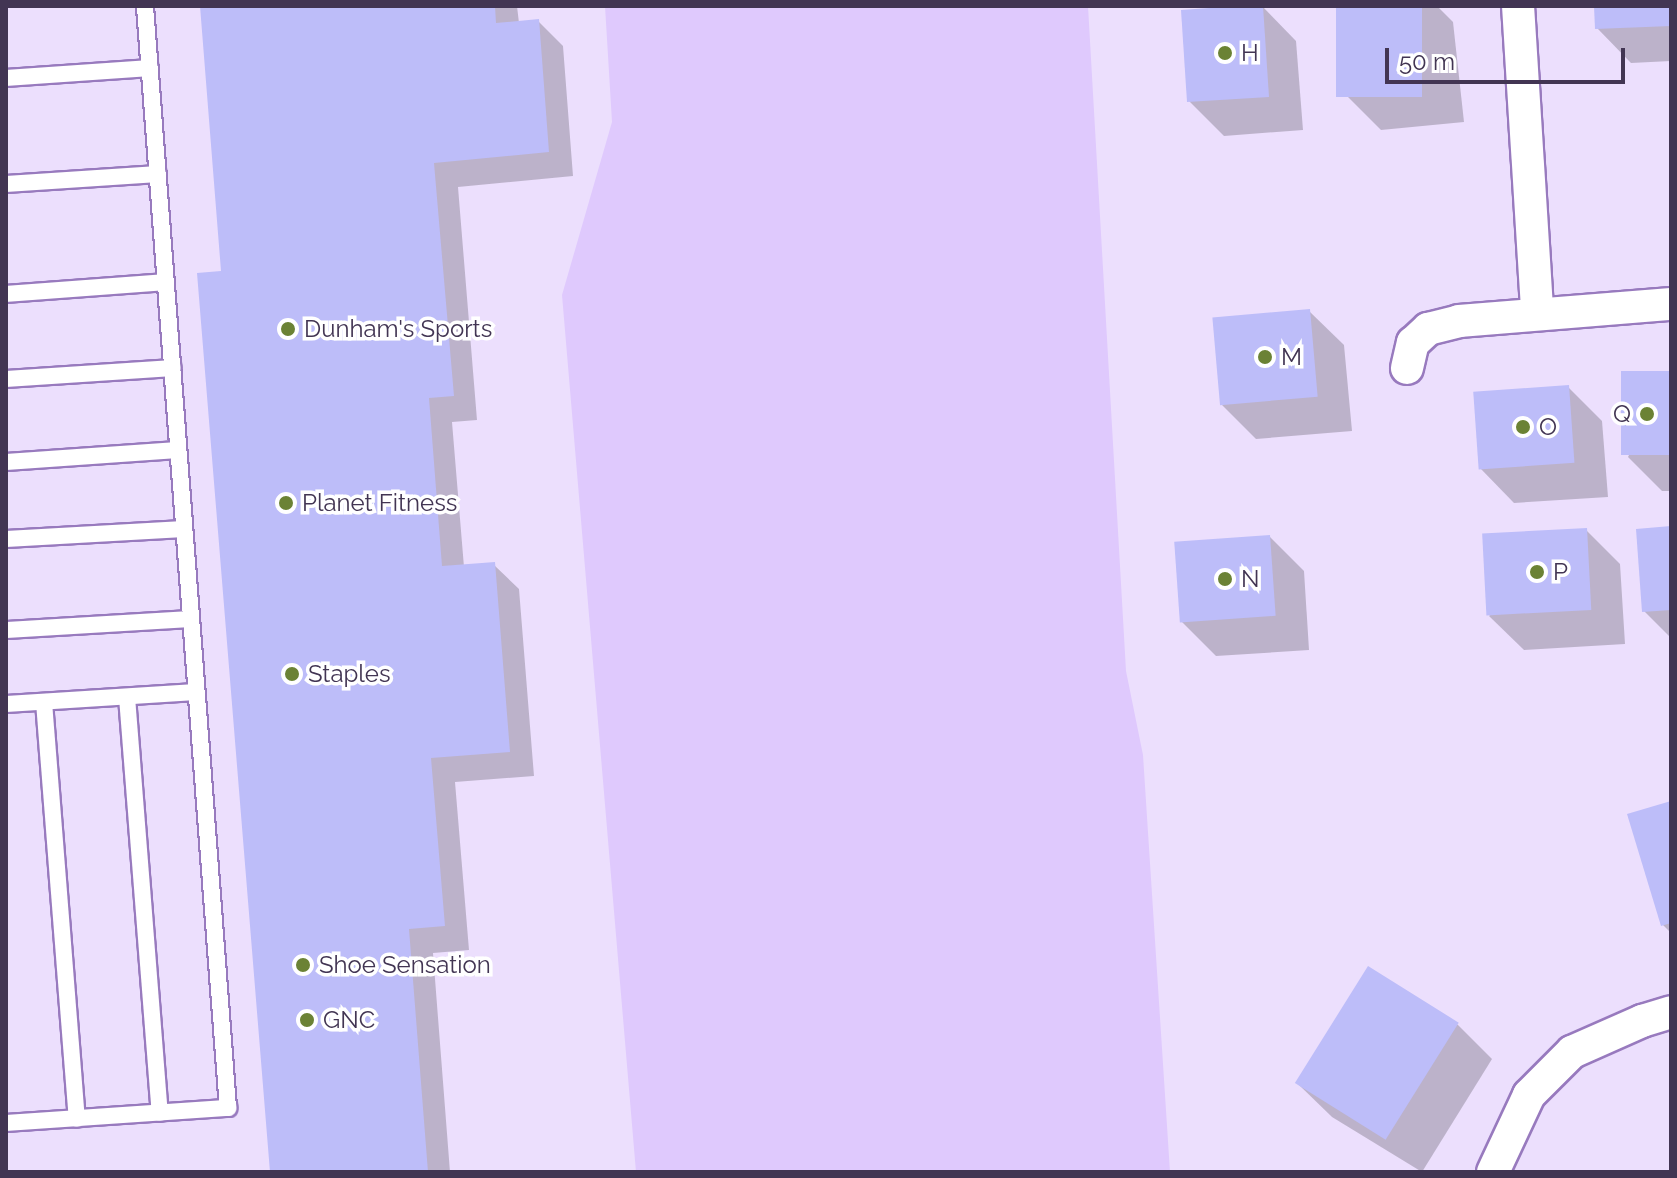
<!DOCTYPE html>
<style>
body{margin:0}
#map{position:relative;width:1677px;height:1178px;overflow:hidden;background:#ecdffd;font-family:Raleway,sans-serif}
div>[style]{position:absolute}
.green>*{inset:0;background:#dfc9fd}
.shadow>*{inset:0;background:#0003}
.building>*{inset:0;background:#bdbdf9;transform-origin:0 0}
.roads{filter:drop-shadow(2px 0 #987abe) drop-shadow(-2px 0 #987abe) drop-shadow(0 2px #987abe) drop-shadow(0 -2px #987abe)}
.lane>*{height:16px;margin:-8px;padding:0 8px;transform-origin:8px;border-radius:8px;background:#fff}
.street>*{height:32px;margin:-16px;padding:0 16px;transform-origin:16px;border-radius:16px;background:#fff}
.dots>*{width:22px;height:22px;translate:-50% -50%;box-sizing:border-box;border:4px solid #fff;border-radius:50%}
span{translate:-50% -50%;white-space:nowrap;text-align:center;line-height:1.15;-webkit-text-stroke:7px #fff;paint-order:stroke}
.poi-label{font-size:24px;color:#423553}
.left{translate:0 -50%;text-align:left}
.right{translate:-100% -50%;text-align:right}
.frame{position:absolute;inset:0;border:8px solid #423553;pointer-events:none}
.scale{position:absolute;left:1385px;top:48px;width:240px;height:36px;box-sizing:border-box;border:4px solid #423553;border-top:0;padding-left:10px;font-size:24px;line-height:28px;white-space:nowrap;color:#423553;-webkit-text-stroke:6px #fff;paint-order:stroke}
</style>
<div id="map">
<div class="green">
<i style="clip-path:polygon(605px 6px,1088px 6px,1126px 671px,1143px 755px,1170px 1172px,636px 1172px,562px 295px,612px 122px)"></i>
</div>
<div class="shadow">
<i style="clip-path:polygon(202px 6px,517px 6px,519px 23px,538px 21px,563px 46px,573px 176px,458px 187px,477px 420px,452px 422px,464px 567px,494px 565px,519px 589px,534px 776px,455px 782px,469px 950px,433px 953px,450px 1172px,272px 1172px,223px 273px)"></i>
<i style="clip-path:polygon(1262px 6px,1296px 41px,1303px 130px,1224px 136px,1189px 101px)"></i>
<i style="clip-path:polygon(1338px 6px,1437px 6px,1453px 22px,1464px 122px,1381px 130px,1347px 96px)"></i>
<i style="clip-path:polygon(1596px 6px,1671px 6px,1671px 61px,1631px 63px,1597px 28px)"></i>
<i style="clip-path:polygon(1309px 311px,1344px 345px,1352px 431px,1256px 439px,1222px 405px)"></i>
<i style="clip-path:polygon(1671px 373px,1671px 491px,1662px 491px,1628px 457px)"></i>
<i style="clip-path:polygon(1568px 387px,1602px 421px,1608px 497px,1514px 503px,1480px 468px)"></i>
<i style="clip-path:polygon(1671px 528px,1671px 638px,1644px 611px)"></i>
<i style="clip-path:polygon(1586px 530px,1620px 564px,1625px 644px,1524px 650px,1489px 616px)"></i>
<i style="clip-path:polygon(1270px 537px,1304px 571px,1309px 650px,1216px 656px,1182px 622px)"></i>
<i style="clip-path:polygon(1671px 803px,1671px 933px,1663px 925px)"></i>
<i style="clip-path:polygon(1368px 969px,1458px 1025px,1492px 1059px,1422px 1172px,1332px 1117px,1297px 1083px)"></i>
</div>
<div class="building">
<i style="clip-path:polygon(200px 6px,495px 6px,496px 23px,539px 19px,549px 152px,434px 163px,454px 396px,429px 398px,442px 566px,495px 562px,510px 752px,431px 758px,445px 926px,409px 929px,428px 1172px,270px 1172px,197px 273px,221px 271px)"></i>
<i style="clip-path:polygon(1237px 6px,1263px 6px,1269px 97px,1187px 102px,1181px 10px)"></i>
<i style="left:1336px;top:6px;width:86px;height:91px"></i>
<i style="clip-path:polygon(1594px 6px,1671px 6px,1671px 26px,1595px 29px)"></i>
<i style="left:1310px;top:309px;width:88px;height:98px;rotate:85deg"></i>
<i style="left:1671px;top:371px;width:84px;height:50px;rotate:90deg"></i>
<i style="left:1569px;top:385px;width:78px;height:96px;rotate:86deg"></i>
<i style="clip-path:polygon(1671px 526px,1671px 610px,1642px 612px,1636px 529px)"></i>
<i style="left:1587px;top:528px;width:82px;height:105px;rotate:87deg"></i>
<i style="left:1270px;top:535px;width:81px;height:96px;rotate:86deg"></i>
<i style="clip-path:polygon(1671px 801px,1671px 923px,1661px 926px,1627px 814px)"></i>
<i style="left:1368px;top:966px;width:107px;height:138px;rotate:32deg"></i>
</div>
<div class="roads">
<div class="lane">
<i style="left:6px;top:78px;width:144px;rotate:-4deg"></i>
<i style="left:6px;top:184px;width:152px;rotate:-3.8deg"></i>
<i style="left:6px;top:294px;width:160px;rotate:-4.3deg"></i>
<i style="left:6px;top:379px;width:167px;rotate:-3.8deg"></i>
<i style="left:6px;top:462px;width:172px;rotate:-4deg"></i>
<i style="left:6px;top:539px;width:178px;rotate:-3.2deg"></i>
<i style="left:6px;top:630px;width:185px;rotate:-3.4deg"></i>
<i style="left:127px;top:697px;width:417px;rotate:85.5deg"></i>
<i style="left:44px;top:702px;width:418px;rotate:85.5deg"></i>
<i style="left:6px;top:704px;width:190px;rotate:-3.6deg"></i>
<i style="left:6px;top:1123px;width:223px;rotate:-3.9deg"></i>
<i style="left:228px;top:1108px;width:1105px;rotate:-94.31deg"></i>
</div>
<div class="street">
<i style="left:1518px;top:6px;width:307px;rotate:86.4deg"></i>
<i style="left:1407px;top:368px;width:26px;rotate:-77deg"></i>
<i style="left:1413px;top:343px;width:21px;rotate:-43deg"></i>
<i style="left:1428px;top:329px;width:32px;rotate:-14deg"></i>
<i style="left:1459px;top:321px;width:213px;rotate:-4.6deg"></i>
<i style="left:1493px;top:1172px;width:85px;rotate:-64.9deg"></i>
<i style="left:1529px;top:1095px;width:61px;rotate:-45deg"></i>
<i style="left:1572px;top:1052px;width:77px;rotate:-23.9deg"></i>
<i style="left:1642px;top:1021px;width:30px;rotate:-17deg"></i>
</div>
</div>
<div class="dots">
<i style="left:1225px;top:53px;background:#6b8235"></i>
<i style="left:288px;top:329px;background:#6b8235"></i>
<i style="left:1265px;top:357px;background:#6b8235"></i>
<i style="left:1647px;top:414px;background:#6b8235"></i>
<i style="left:1523px;top:427px;background:#6b8235"></i>
<i style="left:286px;top:503px;background:#6b8235"></i>
<i style="left:1537px;top:572px;background:#6b8235"></i>
<i style="left:1225px;top:579px;background:#6b8235"></i>
<i style="left:292px;top:674px;background:#6b8235"></i>
<i style="left:303px;top:965px;background:#6b8235"></i>
<i style="left:307px;top:1020px;background:#6b8235"></i>
</div>
<div class="poi-label">
<span class="left" style="left:1241px;top:53px">H</span>
<span class="left" style="left:304px;top:329px">Dunham's Sports</span>
<span class="left" style="left:1281px;top:357px">M</span>
<span class="right" style="left:1631px;top:414px">Q</span>
<span class="left" style="left:1539px;top:427px">O</span>
<span class="left" style="left:302px;top:503px">Planet Fitness</span>
<span class="left" style="left:1553px;top:572px">P</span>
<span class="left" style="left:1241px;top:579px">N</span>
<span class="left" style="left:308px;top:674px">Staples</span>
<span class="left" style="left:319px;top:965px">Shoe Sensation</span>
<span class="left" style="left:323px;top:1020px">GNC</span>
</div>
<div class="frame"></div>
<div class="scale">50 m</div>
</div>
